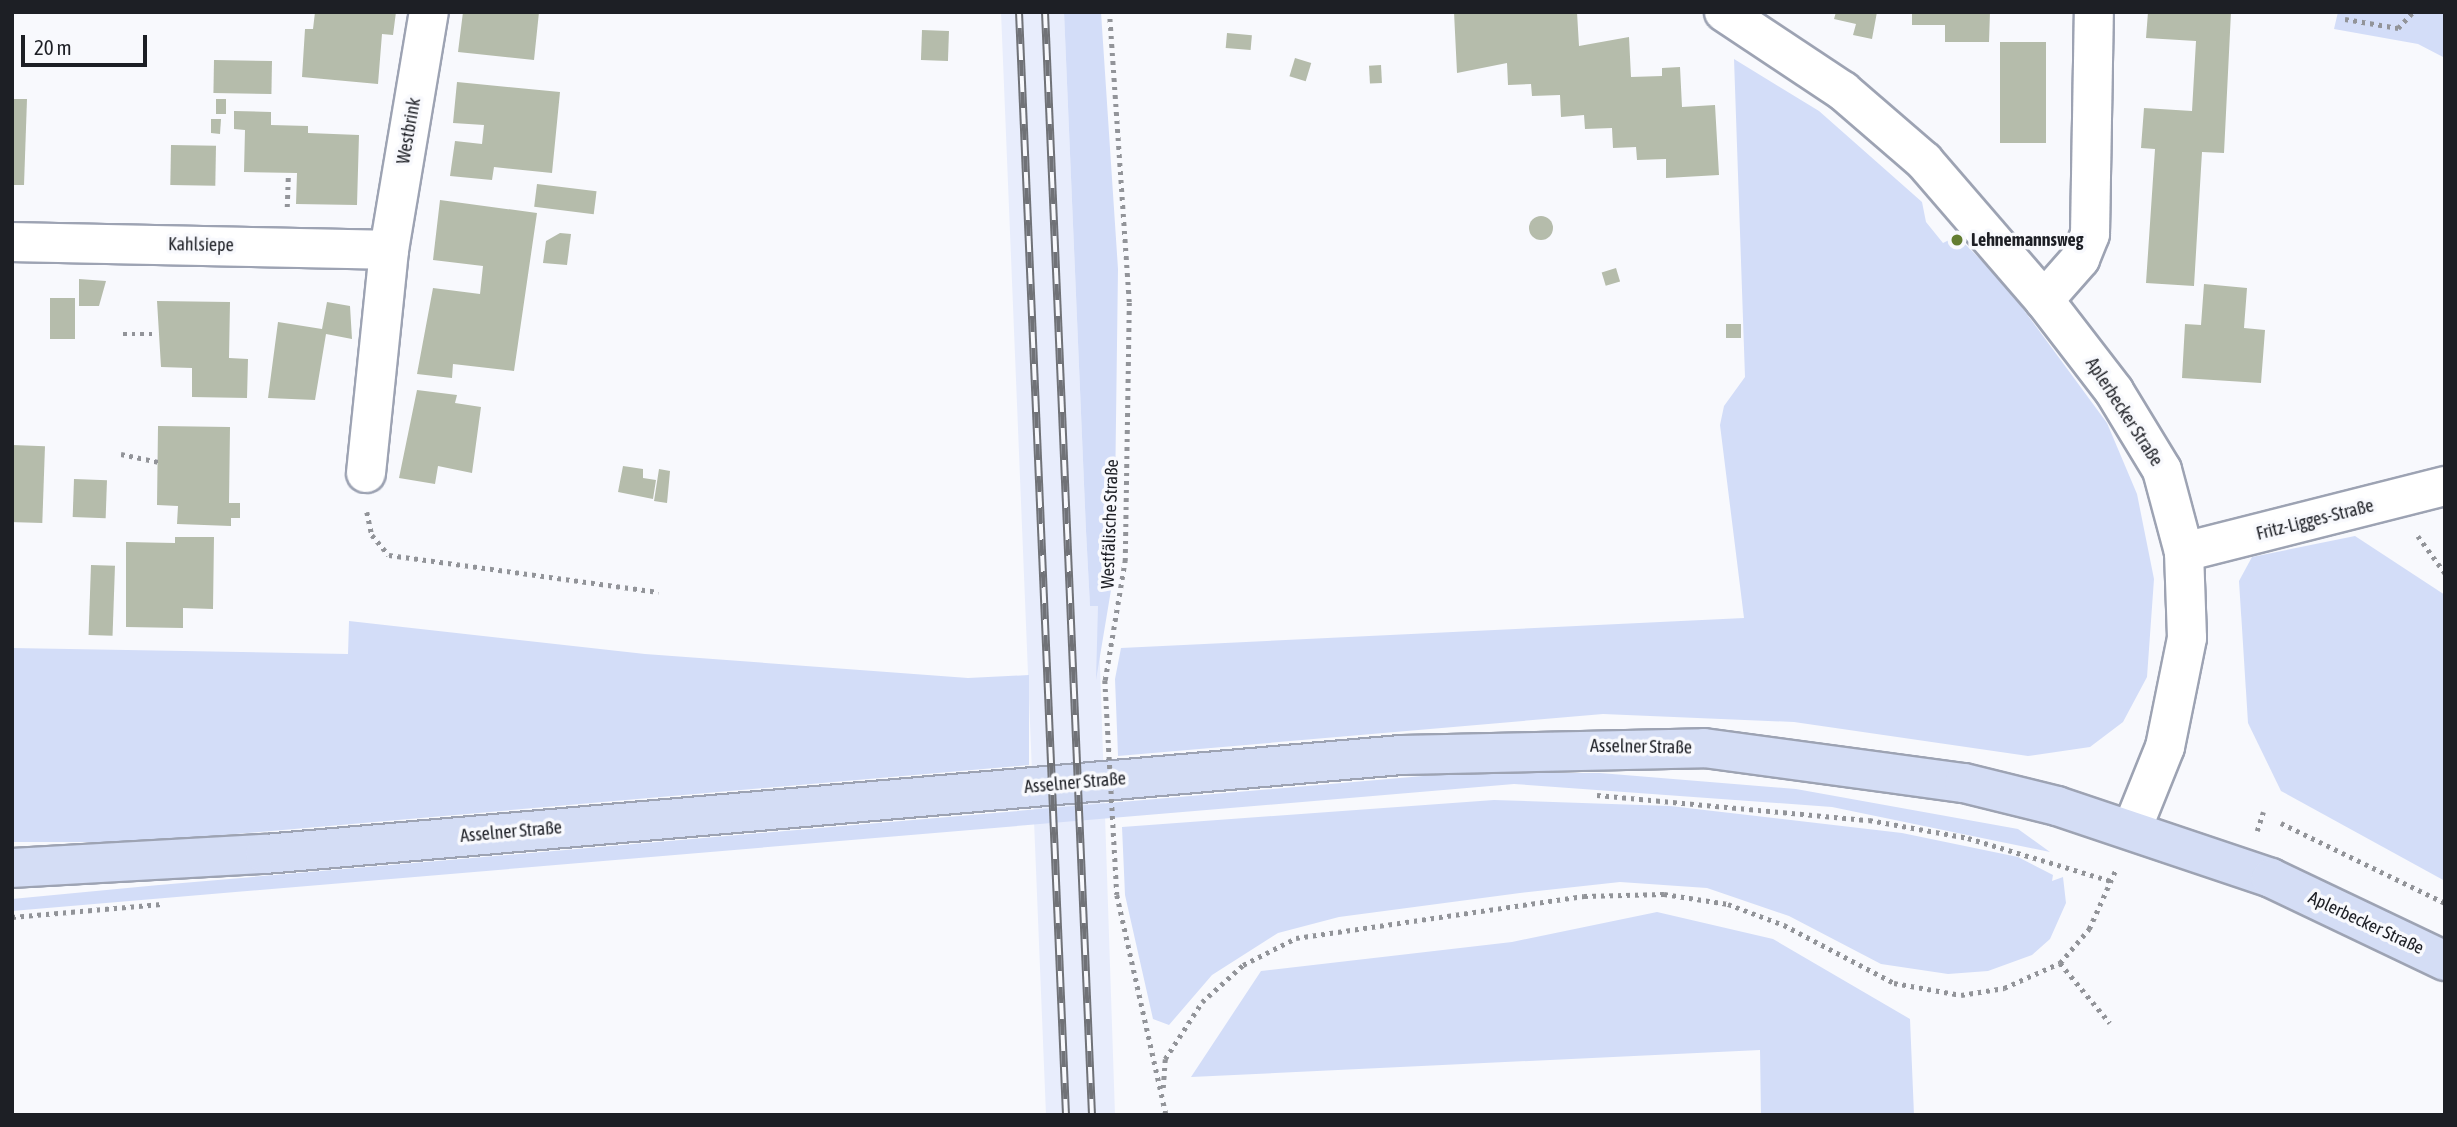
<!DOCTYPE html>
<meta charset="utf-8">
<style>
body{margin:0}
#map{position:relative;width:2457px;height:1127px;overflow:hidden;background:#f8f9fd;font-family:"Asap Condensed",sans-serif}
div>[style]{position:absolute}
.built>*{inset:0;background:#e8edfc}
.green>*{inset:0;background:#d3ddf8}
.building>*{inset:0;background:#b5bcab;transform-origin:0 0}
.round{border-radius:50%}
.path>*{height:4.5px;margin-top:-2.25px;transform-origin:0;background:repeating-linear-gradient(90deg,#929499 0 3.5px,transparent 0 8.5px)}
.roads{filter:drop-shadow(2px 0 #9da3b3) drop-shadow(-2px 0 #9da3b3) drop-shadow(0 2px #9da3b3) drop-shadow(0 -2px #9da3b3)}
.minor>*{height:38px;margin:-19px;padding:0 19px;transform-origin:19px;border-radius:19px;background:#fff}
.major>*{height:38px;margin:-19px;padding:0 19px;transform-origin:19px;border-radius:19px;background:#d4ddf5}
.rail>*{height:8px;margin-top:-4px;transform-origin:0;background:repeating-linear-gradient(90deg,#f8f9fd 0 16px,#707277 0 32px);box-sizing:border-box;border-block:2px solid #707277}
.path-bridge>*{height:4.5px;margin-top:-2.25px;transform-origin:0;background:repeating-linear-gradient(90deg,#929499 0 3.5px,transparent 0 8.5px)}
.dots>*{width:19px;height:19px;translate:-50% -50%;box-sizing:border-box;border:4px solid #f8f9fd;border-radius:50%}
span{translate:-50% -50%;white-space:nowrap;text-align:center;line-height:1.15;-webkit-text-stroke:7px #f8f9fd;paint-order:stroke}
.street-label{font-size:18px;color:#1d1f25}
.poi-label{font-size:18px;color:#1d1f25;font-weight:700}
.left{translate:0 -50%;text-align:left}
.frame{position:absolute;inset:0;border:14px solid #1d1f25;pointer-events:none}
.scale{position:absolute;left:21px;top:35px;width:126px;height:32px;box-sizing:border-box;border:4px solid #1d1f25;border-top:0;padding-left:9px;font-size:21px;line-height:24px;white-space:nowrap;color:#1d1f25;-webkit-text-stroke:5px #f8f9fd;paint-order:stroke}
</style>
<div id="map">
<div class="built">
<i style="clip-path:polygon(1001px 12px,1064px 12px,1086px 531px,1090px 605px,1098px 605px,1115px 1115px,1046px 1115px)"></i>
</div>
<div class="green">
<i style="clip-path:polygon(1064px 12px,1101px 12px,1118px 269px,1114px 572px,1096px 680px,1098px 606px,1090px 606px,1086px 531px)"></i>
<i style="clip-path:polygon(2338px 12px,2445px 12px,2445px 58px,2418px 44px,2334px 29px)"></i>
<i style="clip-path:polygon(1734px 59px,1819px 111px,1922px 202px,1926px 222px,1943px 243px,1957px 236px,2004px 283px,2107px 423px,2137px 494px,2154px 579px,2147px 677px,2123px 722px,2090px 747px,2028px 756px,1794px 722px,1603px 714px,1118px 756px,1115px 679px,1121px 648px,1744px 618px,1720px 425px,1724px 406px,1745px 377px)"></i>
<i style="clip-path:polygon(2355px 536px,2445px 595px,2445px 881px,2281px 791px,2248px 723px,2239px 581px,2252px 557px)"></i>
<i style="clip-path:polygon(349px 621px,645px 654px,968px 678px,1029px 675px,1029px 765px,144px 842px,12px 842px,12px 648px,348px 654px)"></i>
<i style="clip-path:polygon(1458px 773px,1600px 773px,1796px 789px,2018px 829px,2050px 852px,1832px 807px,1514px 784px,12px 911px,12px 899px,159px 885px)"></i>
<i style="clip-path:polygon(1494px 800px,1670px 806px,1902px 833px,2018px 857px,2053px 875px,2052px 881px,2063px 877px,2066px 903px,2050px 939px,2032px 955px,1988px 971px,1948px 974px,1881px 964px,1789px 916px,1707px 888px,1620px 882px,1520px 893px,1339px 917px,1278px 933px,1212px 975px,1169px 1025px,1153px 1019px,1125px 895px,1122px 827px)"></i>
<i style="clip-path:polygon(1657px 912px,1773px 939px,1910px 1019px,1914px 1115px,1761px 1115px,1760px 1050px,1191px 1077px,1261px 971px,1512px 942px)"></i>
</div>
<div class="building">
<i style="clip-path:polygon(315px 12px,396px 12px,393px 35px,382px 34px,378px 84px,302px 77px,305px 29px,313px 29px)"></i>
<i style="clip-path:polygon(463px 12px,539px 12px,534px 60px,458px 52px)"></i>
<i style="clip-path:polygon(1454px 12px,1577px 12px,1579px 46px,1629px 37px,1631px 77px,1662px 76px,1662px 68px,1680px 67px,1682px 107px,1715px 105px,1719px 175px,1666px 178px,1666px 159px,1637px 160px,1636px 147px,1613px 148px,1612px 128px,1585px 129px,1584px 115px,1561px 117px,1560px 95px,1532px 96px,1531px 84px,1508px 85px,1507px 63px,1457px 73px)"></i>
<i style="clip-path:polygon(1836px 12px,1877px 12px,1872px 39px,1853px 35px,1856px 24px,1834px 19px)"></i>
<i style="clip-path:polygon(1912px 12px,1990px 12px,1989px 42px,1945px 42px,1945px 25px,1912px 25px)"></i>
<i style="clip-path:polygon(2148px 12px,2231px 12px,2224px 153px,2202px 152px,2194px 286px,2146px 283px,2155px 149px,2141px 148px,2144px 108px,2192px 111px,2196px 41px,2146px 38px)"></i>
<i style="left:922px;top:30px;width:27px;height:30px;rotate:2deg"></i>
<i style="left:1227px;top:33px;width:25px;height:15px;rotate:5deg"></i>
<i style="left:2000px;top:42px;width:46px;height:101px"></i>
<i style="left:1295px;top:58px;width:17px;height:19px;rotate:17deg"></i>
<i style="left:214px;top:60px;width:58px;height:33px;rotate:1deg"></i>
<i style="left:1381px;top:65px;width:18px;height:12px;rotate:87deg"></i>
<i style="clip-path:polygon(457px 82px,560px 92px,552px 173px,494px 167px,492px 180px,450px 176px,455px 141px,482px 144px,484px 125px,453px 123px)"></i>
<i style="clip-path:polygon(12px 99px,27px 99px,24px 185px,12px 185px)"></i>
<i style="left:216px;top:99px;width:10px;height:15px"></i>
<i style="clip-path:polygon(234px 111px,271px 112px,271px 125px,308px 126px,308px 133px,359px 135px,357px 205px,296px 204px,297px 173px,244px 172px,245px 130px,234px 129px)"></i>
<i style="clip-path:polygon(211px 119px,221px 119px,220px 134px,211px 133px)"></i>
<i style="left:171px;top:145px;width:45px;height:40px;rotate:1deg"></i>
<i style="left:537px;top:184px;width:60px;height:23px;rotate:7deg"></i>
<i style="clip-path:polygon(440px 200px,537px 213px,514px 371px,453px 364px,452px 378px,417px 374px,433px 288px,480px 294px,483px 266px,433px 260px)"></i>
<i class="round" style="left:1529px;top:216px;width:24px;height:24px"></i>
<i style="clip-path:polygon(560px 233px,571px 234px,567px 265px,543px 263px,546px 241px)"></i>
<i style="left:1616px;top:268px;width:14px;height:15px;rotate:73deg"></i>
<i style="clip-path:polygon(79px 279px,106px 281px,99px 306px,79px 306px)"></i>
<i style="clip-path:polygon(2204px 284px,2247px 288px,2244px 328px,2265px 330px,2261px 383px,2182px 378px,2185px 324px,2201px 325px)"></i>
<i style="left:50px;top:298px;width:25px;height:41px"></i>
<i style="clip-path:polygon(157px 301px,230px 302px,229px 358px,248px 359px,247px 398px,192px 397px,192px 368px,161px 367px)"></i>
<i style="clip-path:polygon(327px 302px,350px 306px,352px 339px,326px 334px,315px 400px,268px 398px,278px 322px,322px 329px)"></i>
<i style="left:1726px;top:324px;width:15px;height:14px"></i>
<i style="clip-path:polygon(417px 390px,457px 395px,455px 403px,481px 407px,472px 473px,438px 466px,435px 484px,399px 478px)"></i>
<i style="clip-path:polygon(158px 426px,230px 427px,229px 503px,240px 503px,240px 518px,231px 518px,231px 526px,177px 524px,178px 506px,157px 505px)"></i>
<i style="left:12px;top:445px;width:33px;height:77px;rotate:2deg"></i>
<i style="clip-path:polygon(623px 466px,643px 469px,643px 478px,656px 480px,653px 499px,618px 492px)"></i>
<i style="clip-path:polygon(659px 469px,670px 471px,667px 503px,654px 501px)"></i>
<i style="left:74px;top:479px;width:33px;height:38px;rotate:2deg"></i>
<i style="clip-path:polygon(175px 537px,214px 537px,213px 609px,183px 608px,183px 628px,126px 627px,126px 542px,175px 543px)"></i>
<i style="left:91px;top:565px;width:24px;height:70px;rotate:2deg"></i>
</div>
<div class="path">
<i style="left:2345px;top:19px;width:54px;rotate:9.6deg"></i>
<i style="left:2398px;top:28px;width:22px;rotate:-47deg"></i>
<i style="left:287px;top:207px;width:32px;rotate:-88deg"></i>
<i style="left:123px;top:334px;width:33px"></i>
<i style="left:121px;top:454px;width:38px;rotate:12deg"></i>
<i style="left:367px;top:512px;width:24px;rotate:78deg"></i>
<i style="left:372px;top:535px;width:26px;rotate:50deg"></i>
<i style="left:389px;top:555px;width:272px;rotate:7.8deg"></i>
<i style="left:2418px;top:536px;width:46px;rotate:53.9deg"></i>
<i style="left:1105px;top:680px;width:121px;rotate:-80.5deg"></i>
<i style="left:1125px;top:561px;width:259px;rotate:-89.1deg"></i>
<i style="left:1129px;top:302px;width:291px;rotate:-93.9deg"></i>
<i style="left:1597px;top:795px;width:273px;rotate:5.3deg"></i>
<i style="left:1869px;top:820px;width:101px;rotate:10.3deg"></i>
<i style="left:1968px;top:838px;width:149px;rotate:16.7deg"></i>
<i style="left:2281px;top:823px;width:182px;rotate:26deg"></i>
<i style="left:2257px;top:831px;width:20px;rotate:-72deg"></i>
<i style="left:1117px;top:895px;width:225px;rotate:77.4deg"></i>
<i style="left:12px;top:917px;width:150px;rotate:-5deg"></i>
<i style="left:2060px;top:963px;width:78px;rotate:50.2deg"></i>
<i style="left:1163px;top:1088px;width:29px;rotate:-86deg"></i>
<i style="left:1165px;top:1059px;width:68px;rotate:-57deg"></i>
<i style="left:1202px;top:1002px;width:55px;rotate:-42.1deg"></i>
<i style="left:1243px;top:965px;width:59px;rotate:-27deg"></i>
<i style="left:1296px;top:938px;width:291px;rotate:-8.3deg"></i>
<i style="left:1584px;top:896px;width:80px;rotate:-1.4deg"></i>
<i style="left:1664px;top:894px;width:65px;rotate:8.9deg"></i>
<i style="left:1728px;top:904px;width:60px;rotate:20.6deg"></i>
<i style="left:1784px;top:925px;width:124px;rotate:27.8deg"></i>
<i style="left:1894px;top:983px;width:68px;rotate:10.2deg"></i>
<i style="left:1961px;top:995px;width:44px;rotate:-9.2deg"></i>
<i style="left:2004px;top:988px;width:61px;rotate:-24.1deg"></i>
<i style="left:2060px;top:963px;width:45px;rotate:-49.5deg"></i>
<i style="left:2089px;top:929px;width:66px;rotate:-65.8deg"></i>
</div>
<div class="roads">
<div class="minor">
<i style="left:1724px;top:12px;width:143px;rotate:33.6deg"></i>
<i style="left:1843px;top:91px;width:107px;rotate:40.8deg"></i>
<i style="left:1924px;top:161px;width:184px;rotate:49.2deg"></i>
<i style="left:2044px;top:300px;width:115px;rotate:52.4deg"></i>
<i style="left:2114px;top:391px;width:92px;rotate:58.7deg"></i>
<i style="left:2162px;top:470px;width:85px;rotate:75deg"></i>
<i style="left:2184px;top:552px;width:86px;rotate:88deg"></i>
<i style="left:2187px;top:638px;width:111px;rotate:101.4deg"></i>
<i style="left:2165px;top:747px;width:88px;rotate:111.9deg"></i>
<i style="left:12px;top:242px;width:377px;rotate:1.2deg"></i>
<i style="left:2044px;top:300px;width:55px;rotate:-48.7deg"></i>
<i style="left:2080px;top:259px;width:27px;rotate:-68deg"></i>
<i style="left:2090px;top:234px;width:222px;rotate:-89deg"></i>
<i style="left:366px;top:473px;width:224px;rotate:-84.1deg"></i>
<i style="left:389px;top:250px;width:241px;rotate:-80.5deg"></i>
<i style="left:2184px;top:552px;width:269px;rotate:-14.2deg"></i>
</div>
<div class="major">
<i style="left:12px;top:868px;width:253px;rotate:-3.2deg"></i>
<i style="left:265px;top:854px;width:1141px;rotate:-4.98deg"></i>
<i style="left:1402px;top:755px;width:302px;rotate:-1.3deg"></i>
<i style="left:1704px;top:748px;width:262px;rotate:7.7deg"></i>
<i style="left:1964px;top:783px;width:96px;rotate:13.9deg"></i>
<i style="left:2057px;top:806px;width:226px;rotate:18.6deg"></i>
<i style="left:2271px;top:878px;width:193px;rotate:25.5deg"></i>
</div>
</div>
<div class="rail">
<i style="left:1019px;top:12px;width:1104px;rotate:87.56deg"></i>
<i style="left:1045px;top:12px;width:1104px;rotate:87.56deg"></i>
</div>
<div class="path-bridge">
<i style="left:1105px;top:680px;width:215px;rotate:86.8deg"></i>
</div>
<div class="dots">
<i style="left:1957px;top:240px;background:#637d31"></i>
</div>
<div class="street-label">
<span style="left:409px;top:131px;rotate:-80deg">Westbrink</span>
<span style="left:201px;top:245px;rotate:1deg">Kahlsiepe</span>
<span style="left:2124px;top:412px;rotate:57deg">Aplerbecker Straße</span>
<span style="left:2315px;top:520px;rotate:-14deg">Fritz-Ligges-Straße</span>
<span style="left:1110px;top:524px;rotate:-88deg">Westfälische Straße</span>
<span style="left:1641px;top:747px;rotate:1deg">Asselner Straße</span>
<span style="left:1075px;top:783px;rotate:-5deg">Asselner Straße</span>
<span style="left:511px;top:832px;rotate:-5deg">Asselner Straße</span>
<span style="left:2366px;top:923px;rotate:25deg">Aplerbecker Straße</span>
</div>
<div class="poi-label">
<span class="left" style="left:1971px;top:240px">Lehnemannsweg</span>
</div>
<div class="frame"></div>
<div class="scale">20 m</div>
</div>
